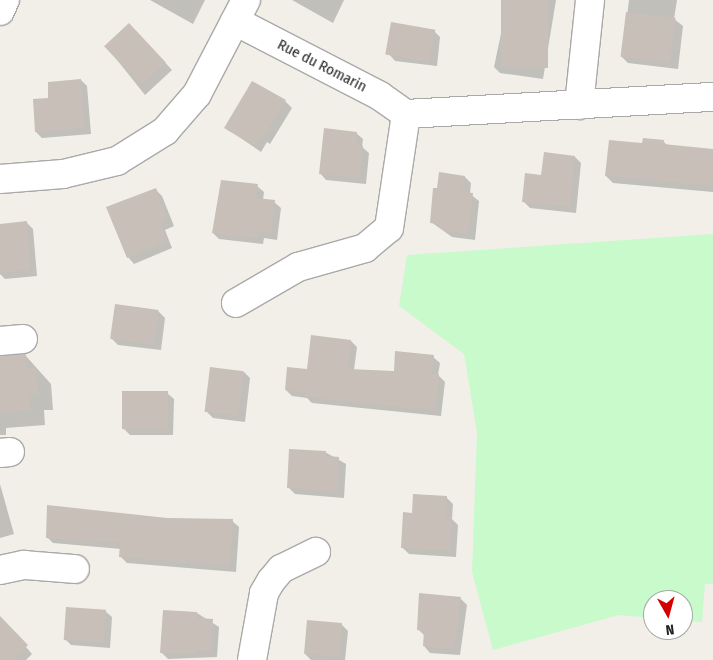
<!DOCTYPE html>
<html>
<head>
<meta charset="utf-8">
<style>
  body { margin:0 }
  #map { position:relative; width:713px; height:660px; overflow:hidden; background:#f2efe9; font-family:"Fira Sans Condensed",sans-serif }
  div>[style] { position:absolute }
  .park>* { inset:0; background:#c8facc }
  .shadow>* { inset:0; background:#0003 }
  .building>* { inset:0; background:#c7bfb8; transform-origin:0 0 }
  .roads { filter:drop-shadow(1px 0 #a9a9a9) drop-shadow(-1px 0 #a9a9a9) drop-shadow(0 1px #a9a9a9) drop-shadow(0 -1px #a9a9a9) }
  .minor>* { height:28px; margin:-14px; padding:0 14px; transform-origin:14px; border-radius:14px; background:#fff }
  span { translate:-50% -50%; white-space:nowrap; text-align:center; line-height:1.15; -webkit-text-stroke:5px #fff; paint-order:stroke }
  .street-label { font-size:15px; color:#222 }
  .north { position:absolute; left:643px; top:590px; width:50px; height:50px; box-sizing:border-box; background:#fff; border:1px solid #a7a7a7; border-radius:50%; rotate:173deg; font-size:14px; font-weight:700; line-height:20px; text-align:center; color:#222 }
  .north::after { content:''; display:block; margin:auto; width:18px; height:22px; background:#d40000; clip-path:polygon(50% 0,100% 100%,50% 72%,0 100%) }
</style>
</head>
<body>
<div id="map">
  <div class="park">
    <i style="clip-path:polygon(713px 234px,713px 584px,705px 584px,702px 622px,683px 620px,683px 600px,653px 600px,653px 618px,619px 615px,493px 650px,472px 572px,477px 433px,464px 354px,399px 306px,407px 255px)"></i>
  </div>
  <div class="shadow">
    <i style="clip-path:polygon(150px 0,205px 0,193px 24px)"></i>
    <i style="clip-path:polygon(292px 0,344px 0,333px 23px)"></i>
    <i style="clip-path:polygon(508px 0,556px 0,543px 79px,500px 73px,494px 67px)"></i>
    <i style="clip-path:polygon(629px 0,677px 0,674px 19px,683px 26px,678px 69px,628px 63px,622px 57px)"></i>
    <i style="clip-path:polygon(136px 31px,172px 70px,145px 95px,106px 46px)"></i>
    <i style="clip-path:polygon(434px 31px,440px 37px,437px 66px,395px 61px,389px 54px)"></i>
    <i style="clip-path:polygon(81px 80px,87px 86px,91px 134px,42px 138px,36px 132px,34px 100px,50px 99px)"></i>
    <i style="clip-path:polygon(285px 101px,292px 108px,270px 144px,267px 142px,261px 152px,226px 128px)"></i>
    <i style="clip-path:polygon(356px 133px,363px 139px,362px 147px,369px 153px,366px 184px,326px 180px,320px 173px)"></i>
    <i style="clip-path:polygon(663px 141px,668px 146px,713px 150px,713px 192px,613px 183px,606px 176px,643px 145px)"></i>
    <i style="clip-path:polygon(575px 157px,581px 163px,576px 213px,530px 208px,523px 201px,542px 176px)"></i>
    <i style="clip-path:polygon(465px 177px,471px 183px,470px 194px,479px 201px,475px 240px,452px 237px,431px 222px,438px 189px)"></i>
    <i style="clip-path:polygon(257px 186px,264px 192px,263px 200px,274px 202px,281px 208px,277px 240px,264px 238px,263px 244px,219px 239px,213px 233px)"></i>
    <i style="clip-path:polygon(155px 189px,162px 196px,174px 226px,165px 230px,172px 248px,134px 264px,128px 257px)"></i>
    <i style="clip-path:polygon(27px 223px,33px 229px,37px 276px,5px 279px,0 274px,0 225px)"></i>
    <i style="clip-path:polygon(158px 311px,165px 318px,161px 350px,118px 345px,112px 339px)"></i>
    <i style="clip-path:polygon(351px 341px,357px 347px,354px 370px,395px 372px,433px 357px,440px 363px,438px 375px,445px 382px,441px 416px,312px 403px,307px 398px,292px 396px,286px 390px)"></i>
    <i style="clip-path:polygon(25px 355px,51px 384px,53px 410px,44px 410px,45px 425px,6px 428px,6px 435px,0 435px,0 357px)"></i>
    <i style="clip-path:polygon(244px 372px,250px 378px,245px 422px,213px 418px,206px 411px)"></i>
    <i style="clip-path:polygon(167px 393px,174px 399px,173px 435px,130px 435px,123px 428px)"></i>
    <i style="clip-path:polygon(325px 452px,346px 464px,344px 498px,295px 494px,288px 487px)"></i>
    <i style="clip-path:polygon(0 484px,14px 534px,0 538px)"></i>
    <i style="clip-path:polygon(446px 497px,453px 504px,452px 519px,458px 525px,456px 557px,409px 554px,402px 547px,413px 514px)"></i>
    <i style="clip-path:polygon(167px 520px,232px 521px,239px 527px,236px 572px,127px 563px,121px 557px,121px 549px,53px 543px,47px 537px)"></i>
    <i style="clip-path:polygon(460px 598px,467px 605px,460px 655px,430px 653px,424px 646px,425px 636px,418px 629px)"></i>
    <i style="clip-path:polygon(105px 611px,112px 617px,110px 648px,71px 645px,65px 639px)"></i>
    <i style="clip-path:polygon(197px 613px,219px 627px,217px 657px,168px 659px,161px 652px)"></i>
    <i style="clip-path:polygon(341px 624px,348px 631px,345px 660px,311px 660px,305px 654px)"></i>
    <i style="clip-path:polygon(0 633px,26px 647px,32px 654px,26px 660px,5px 660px,0 655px)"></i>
  </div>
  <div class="building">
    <i style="left:501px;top:0;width:47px;height:68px"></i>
    <i style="left:626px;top:12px;width:50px;height:45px;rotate:7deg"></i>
    <i style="left:391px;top:22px;width:45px;height:33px;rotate:10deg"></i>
    <i style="left:129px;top:23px;width:54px;height:34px;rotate:47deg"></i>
    <i style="clip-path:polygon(81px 79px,85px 128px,35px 132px,33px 99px,48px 98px,48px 82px)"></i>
    <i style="clip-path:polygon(252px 81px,286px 100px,263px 138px,260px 136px,254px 146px,224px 128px)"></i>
    <i style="clip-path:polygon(324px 128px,357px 132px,356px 145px,363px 146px,360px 178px,319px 174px)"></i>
    <i style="clip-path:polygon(643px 138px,664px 140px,663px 144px,713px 149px,713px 186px,605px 176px,609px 140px,642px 143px)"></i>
    <i style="clip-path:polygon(544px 152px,575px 156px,570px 207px,522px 202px,525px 173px,541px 175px)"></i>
    <i style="clip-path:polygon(439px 172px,465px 176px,463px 192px,473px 193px,468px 234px,444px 231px,438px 224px,430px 223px,433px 188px,437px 188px)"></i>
    <i style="clip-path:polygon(221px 180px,258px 184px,256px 198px,275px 200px,271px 234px,257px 232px,257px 239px,212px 233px)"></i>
    <i style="clip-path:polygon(156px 188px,168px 219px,159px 223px,167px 241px,127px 258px,106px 207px)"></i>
    <i style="clip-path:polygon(27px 221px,31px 270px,0 272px,0 224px)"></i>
    <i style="left:115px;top:304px;width:44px;height:35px;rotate:8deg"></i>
    <i style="clip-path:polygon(311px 335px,351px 340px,348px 369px,394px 371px,395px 351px,434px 355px,432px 374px,439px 374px,435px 411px,304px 397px,305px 393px,285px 390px,287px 367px,307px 369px)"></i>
    <i style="clip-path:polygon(26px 354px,27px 368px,36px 367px,38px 394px,29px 395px,30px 410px,0 412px,0 356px)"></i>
    <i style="left:210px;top:367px;width:34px;height:45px;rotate:7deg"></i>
    <i style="left:122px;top:391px;width:46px;height:38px"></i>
    <i style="clip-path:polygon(289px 449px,326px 451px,326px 456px,339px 457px,338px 492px,287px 488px)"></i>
    <i style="clip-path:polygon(413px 494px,447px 496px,446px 517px,452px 517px,450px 551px,401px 548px,403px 512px,412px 513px)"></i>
    <i style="clip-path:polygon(47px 505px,167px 518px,233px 519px,230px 566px,119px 557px,120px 543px,46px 538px)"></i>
    <i style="clip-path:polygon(419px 593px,461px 597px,454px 649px,423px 646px,424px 631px,417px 630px)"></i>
    <i style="left:66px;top:607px;width:40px;height:33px;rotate:4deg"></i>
    <i style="clip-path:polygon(163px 610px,197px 612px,197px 618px,213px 619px,211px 651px,195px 650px,195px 655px,160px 653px)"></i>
    <i style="clip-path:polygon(0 616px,28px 645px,13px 660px,0 660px)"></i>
    <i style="left:307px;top:620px;width:35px;height:34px;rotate:5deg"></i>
  </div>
  <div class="roads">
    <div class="minor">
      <i style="left:0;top:11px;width:12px;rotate:-66deg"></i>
      <i style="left:235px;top:21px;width:163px;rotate:27.3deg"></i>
      <i style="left:380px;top:96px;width:32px;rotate:35deg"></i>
      <i style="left:406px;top:114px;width:307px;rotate:-3.2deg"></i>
      <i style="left:579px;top:105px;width:106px;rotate:-84deg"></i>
      <i style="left:0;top:179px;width:63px;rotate:-4.5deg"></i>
      <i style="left:63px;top:174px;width:56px;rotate:-13.5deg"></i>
      <i style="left:117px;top:161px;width:57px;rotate:-32deg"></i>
      <i style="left:165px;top:131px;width:49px;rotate:-49.1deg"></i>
      <i style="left:197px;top:94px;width:106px;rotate:-62.5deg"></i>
      <i style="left:236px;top:303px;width:72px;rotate:-30.1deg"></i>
      <i style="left:298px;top:267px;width:70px;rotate:-15.8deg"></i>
      <i style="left:365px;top:248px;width:31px;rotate:-40deg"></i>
      <i style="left:389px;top:228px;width:115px;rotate:-81.5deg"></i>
      <i style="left:0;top:341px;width:23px;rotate:-5deg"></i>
      <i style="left:0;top:453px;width:10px;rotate:-6deg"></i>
      <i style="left:0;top:570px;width:25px;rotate:-12deg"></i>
      <i style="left:24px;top:565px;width:51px;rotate:4.5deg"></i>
      <i style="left:252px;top:660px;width:68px;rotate:-79.8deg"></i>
      <i style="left:264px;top:593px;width:14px;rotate:-60deg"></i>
      <i style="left:271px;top:581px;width:16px;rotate:-50deg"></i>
      <i style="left:281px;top:569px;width:39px;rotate:-26deg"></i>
    </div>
  </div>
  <div class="street-label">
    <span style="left:322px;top:66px;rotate:27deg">Rue du Romarin</span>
  </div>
  <div class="north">N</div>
</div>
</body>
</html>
